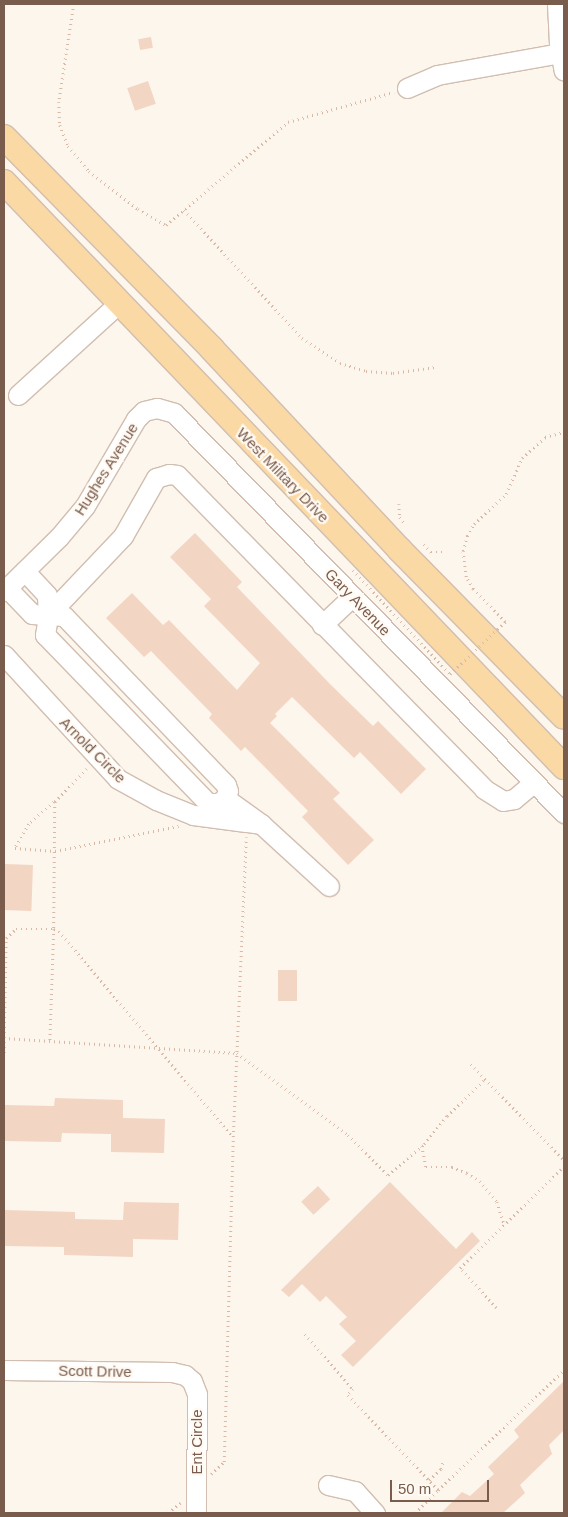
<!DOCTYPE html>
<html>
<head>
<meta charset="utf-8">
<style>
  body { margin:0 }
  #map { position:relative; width:568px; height:1517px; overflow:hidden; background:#fdf6ec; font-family:Helvetica,sans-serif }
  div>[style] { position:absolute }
  .building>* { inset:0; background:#f3d5c3; transform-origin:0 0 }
  .path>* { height:2.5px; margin-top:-1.25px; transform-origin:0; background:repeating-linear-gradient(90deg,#d9b8a5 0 1px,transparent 0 5px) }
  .roads { filter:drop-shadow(1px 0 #d1beb0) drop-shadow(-1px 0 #d1beb0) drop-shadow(0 1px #d1beb0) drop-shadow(0 -1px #d1beb0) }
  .minor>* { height:19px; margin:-9.5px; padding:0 9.5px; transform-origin:9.5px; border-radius:9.5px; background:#fff }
  .major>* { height:24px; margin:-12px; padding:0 12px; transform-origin:12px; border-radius:12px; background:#fbd9a5 }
  .path-bridge>* { height:2.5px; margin-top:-1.25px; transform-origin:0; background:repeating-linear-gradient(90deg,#d9b8a5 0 1px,transparent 0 5px) }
  span { translate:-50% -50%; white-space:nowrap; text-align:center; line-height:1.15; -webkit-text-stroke:4.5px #fffaf3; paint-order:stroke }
  .street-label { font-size:15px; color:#7a5c4d }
  .frame { position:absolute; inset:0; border:5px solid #7a5c4d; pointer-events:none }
  .scale { position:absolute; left:390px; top:1480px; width:99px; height:22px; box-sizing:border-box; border:2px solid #7a5c4d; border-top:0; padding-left:6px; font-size:15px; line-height:18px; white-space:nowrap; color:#7a5c4d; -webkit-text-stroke:4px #fffaf3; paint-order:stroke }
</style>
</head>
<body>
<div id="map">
  <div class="building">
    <i style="left:151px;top:37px;width:11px;height:13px;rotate:80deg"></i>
    <i style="left:148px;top:81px;width:24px;height:22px;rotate:71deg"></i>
    <i style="clip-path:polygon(195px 533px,242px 582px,237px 587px,330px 684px,373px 726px,378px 721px,426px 769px,401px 794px,360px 752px,354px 758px,292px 697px,275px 714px,277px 716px,270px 723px,340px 793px,333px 799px,374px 840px,348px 865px,302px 817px,308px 811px,245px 747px,241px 751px,209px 718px,212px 714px,151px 651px,144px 657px,106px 618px,132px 593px,163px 625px,169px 620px,237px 690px,260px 663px,204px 606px,211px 599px,170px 557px)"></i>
    <i style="left:4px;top:864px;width:29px;height:46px;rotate:2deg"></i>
    <i style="left:278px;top:970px;width:19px;height:31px"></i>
    <i style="clip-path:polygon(55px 1098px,123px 1100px,123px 1118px,165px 1119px,164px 1153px,111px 1152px,111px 1134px,62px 1133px,61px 1142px,4px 1141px,4px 1105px,54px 1106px)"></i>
    <i style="clip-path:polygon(390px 1182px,456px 1249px,472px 1232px,480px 1241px,353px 1367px,341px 1355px,356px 1341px,339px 1324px,347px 1317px,326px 1296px,320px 1302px,302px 1284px,289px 1297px,281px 1290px)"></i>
    <i style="left:318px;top:1186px;width:18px;height:23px;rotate:47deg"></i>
    <i style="clip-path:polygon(124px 1202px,179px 1203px,178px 1240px,133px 1239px,133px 1257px,64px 1255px,64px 1247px,4px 1246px,4px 1210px,75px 1212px,75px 1219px,123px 1220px)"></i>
    <i style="clip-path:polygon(564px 1381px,564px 1430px,549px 1445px,552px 1454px,520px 1485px,525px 1493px,503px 1513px,441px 1513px,462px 1492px,470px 1496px,494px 1474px,488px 1467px,519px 1437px,514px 1430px)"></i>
  </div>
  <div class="path">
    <i style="left:74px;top:4px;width:99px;rotate:98.7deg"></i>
    <i style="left:59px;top:102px;width:23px;rotate:88deg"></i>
    <i style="left:60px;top:125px;width:22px;rotate:69deg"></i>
    <i style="left:68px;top:146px;width:33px;rotate:50deg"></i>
    <i style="left:89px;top:171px;width:62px;rotate:37.8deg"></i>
    <i style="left:138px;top:209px;width:32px;rotate:30deg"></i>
    <i style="left:166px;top:225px;width:160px;rotate:-40.2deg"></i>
    <i style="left:288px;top:122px;width:110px;rotate:-15.8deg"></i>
    <i style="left:4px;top:47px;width:5px;rotate:11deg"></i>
    <i style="left:184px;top:210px;width:174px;rotate:47.3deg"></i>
    <i style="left:302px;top:338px;width:45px;rotate:33.3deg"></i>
    <i style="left:340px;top:363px;width:27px;rotate:17deg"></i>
    <i style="left:366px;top:371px;width:27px;rotate:4deg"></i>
    <i style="left:393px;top:373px;width:43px;rotate:-7.9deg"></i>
    <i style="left:506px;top:494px;width:39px;rotate:-66deg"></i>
    <i style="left:522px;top:458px;width:31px;rotate:-42deg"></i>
    <i style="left:545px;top:437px;width:20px;rotate:-15deg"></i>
    <i style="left:399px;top:504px;width:13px;rotate:86deg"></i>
    <i style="left:400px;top:517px;width:10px;rotate:53deg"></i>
    <i style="left:424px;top:544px;width:11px;rotate:49deg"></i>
    <i style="left:431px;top:552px;width:11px"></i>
    <i style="left:87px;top:769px;width:46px;rotate:134.1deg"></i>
    <i style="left:55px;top:802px;width:127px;rotate:90.5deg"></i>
    <i style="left:54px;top:929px;width:5px;rotate:22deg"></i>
    <i style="left:59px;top:931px;width:268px;rotate:49.8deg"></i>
    <i style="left:54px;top:802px;width:33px;rotate:139deg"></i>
    <i style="left:29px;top:824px;width:28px;rotate:120deg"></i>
    <i style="left:15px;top:848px;width:40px;rotate:4.3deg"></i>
    <i style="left:55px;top:851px;width:126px;rotate:-11.4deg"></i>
    <i style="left:4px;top:1038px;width:100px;rotate:-88.9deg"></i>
    <i style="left:6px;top:938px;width:13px;rotate:-42deg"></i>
    <i style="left:16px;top:929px;width:38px"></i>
    <i style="left:54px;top:929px;width:112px;rotate:92deg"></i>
    <i style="left:4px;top:1053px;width:15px;rotate:-90deg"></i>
    <i style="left:4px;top:1038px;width:233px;rotate:3.7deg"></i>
    <i style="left:237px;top:1053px;width:138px;rotate:36.5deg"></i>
    <i style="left:348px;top:1135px;width:57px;rotate:45deg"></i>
    <i style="left:388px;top:1175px;width:48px;rotate:-40.7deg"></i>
    <i style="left:424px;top:1144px;width:36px;rotate:-51deg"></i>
    <i style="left:447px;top:1116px;width:53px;rotate:-44.2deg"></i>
    <i style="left:485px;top:1079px;width:113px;rotate:45.7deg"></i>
    <i style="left:471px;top:1064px;width:21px;rotate:47deg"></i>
    <i style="left:422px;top:1146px;width:21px;rotate:79deg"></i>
    <i style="left:426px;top:1167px;width:26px"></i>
    <i style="left:452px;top:1167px;width:16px;rotate:22deg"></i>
    <i style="left:467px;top:1173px;width:15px;rotate:32deg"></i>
    <i style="left:480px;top:1181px;width:27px;rotate:51deg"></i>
    <i style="left:497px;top:1202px;width:23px;rotate:72deg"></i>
    <i style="left:496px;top:1308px;width:54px;rotate:-132deg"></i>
    <i style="left:460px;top:1268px;width:146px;rotate:-44.4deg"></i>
    <i style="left:305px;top:1334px;width:73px;rotate:48.9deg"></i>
    <i style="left:353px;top:1389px;width:8px;rotate:130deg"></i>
    <i style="left:348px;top:1395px;width:117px;rotate:46.4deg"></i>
    <i style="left:429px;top:1480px;width:16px;rotate:-43deg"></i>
    <i style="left:441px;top:1469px;width:8px;rotate:-76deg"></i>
    <i style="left:211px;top:1474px;width:18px;rotate:-43deg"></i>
    <i style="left:224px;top:1462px;width:325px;rotate:-88.4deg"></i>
    <i style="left:233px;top:1137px;width:300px;rotate:-87.5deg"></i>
    <i style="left:438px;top:1490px;width:174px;rotate:-43.6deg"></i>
    <i style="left:168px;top:1513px;width:16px;rotate:-40deg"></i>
    <i style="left:415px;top:1513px;width:33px;rotate:-45deg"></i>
    <i style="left:438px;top:1490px;width:13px;rotate:-135deg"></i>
  </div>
  <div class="roads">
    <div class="minor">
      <i style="left:557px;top:4px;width:40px;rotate:87.1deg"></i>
      <i style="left:559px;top:44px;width:27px;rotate:80deg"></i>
      <i style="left:407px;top:88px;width:33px;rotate:-23deg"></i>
      <i style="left:437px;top:75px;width:126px;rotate:-10.1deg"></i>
      <i style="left:18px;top:395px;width:137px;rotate:-42.3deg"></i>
      <i style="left:7px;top:588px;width:36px;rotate:46deg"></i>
      <i style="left:32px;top:614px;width:16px;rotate:4deg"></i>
      <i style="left:48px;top:615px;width:20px;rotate:-93deg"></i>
      <i style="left:47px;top:595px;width:33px;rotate:-133deg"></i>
      <i style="left:4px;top:591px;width:77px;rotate:-44.5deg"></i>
      <i style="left:59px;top:537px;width:40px;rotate:-50deg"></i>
      <i style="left:85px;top:506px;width:101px;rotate:-59.6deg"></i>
      <i style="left:136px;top:419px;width:11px;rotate:-45deg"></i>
      <i style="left:144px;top:411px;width:13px;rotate:-13deg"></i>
      <i style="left:157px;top:408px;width:18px;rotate:16deg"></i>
      <i style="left:174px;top:413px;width:559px;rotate:45.73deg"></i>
      <i style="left:48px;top:615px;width:16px;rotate:4deg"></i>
      <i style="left:64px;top:616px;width:234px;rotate:46.2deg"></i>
      <i style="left:226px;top:785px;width:6px;rotate:72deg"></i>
      <i style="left:228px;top:791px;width:8px;rotate:113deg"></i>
      <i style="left:225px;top:798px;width:8px;rotate:140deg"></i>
      <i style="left:219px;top:803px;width:11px;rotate:180deg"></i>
      <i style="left:208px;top:803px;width:234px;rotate:-134.1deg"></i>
      <i style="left:45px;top:635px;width:20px;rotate:-81deg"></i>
      <i style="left:48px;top:615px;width:109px;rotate:-46.5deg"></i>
      <i style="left:123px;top:536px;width:67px;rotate:-60.4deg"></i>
      <i style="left:156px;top:478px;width:14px;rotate:-17deg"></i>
      <i style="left:169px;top:474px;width:8px;rotate:7deg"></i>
      <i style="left:177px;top:475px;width:439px;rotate:45.6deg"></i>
      <i style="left:484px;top:789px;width:22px;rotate:32deg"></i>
      <i style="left:503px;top:801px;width:11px;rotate:-10deg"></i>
      <i style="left:514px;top:799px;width:26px;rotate:-40deg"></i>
      <i style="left:322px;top:625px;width:42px;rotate:-43.1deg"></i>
      <i style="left:4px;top:655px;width:168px;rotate:47.4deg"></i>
      <i style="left:118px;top:779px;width:43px;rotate:28.9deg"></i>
      <i style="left:156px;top:800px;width:40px;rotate:22deg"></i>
      <i style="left:193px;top:815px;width:69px;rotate:7.5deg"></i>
      <i style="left:225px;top:798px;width:44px;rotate:35.8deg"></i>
      <i style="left:261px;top:824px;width:92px;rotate:42.4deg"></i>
      <i style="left:4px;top:1370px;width:168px;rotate:0.7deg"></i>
      <i style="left:172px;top:1372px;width:13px;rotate:13deg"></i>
      <i style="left:185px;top:1375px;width:9px;rotate:41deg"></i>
      <i style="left:192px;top:1381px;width:14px;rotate:69deg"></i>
      <i style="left:197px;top:1394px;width:119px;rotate:90.5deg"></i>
      <i style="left:328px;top:1485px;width:28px;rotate:13deg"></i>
      <i style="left:355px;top:1491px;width:30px;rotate:48deg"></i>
    </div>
    <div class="major">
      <i style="left:4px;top:137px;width:297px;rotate:45.5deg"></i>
      <i style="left:212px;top:349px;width:274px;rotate:46.9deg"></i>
      <i style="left:399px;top:549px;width:235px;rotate:45.5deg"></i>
      <i style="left:4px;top:182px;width:810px;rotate:46.25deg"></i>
    </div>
  </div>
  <div class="path-bridge">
    <i style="left:353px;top:570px;width:142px;rotate:47deg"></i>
    <i style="left:450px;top:674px;width:76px;rotate:-43.4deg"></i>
    <i style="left:505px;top:622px;width:46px;rotate:-134.1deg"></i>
    <i style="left:473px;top:589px;width:14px;rotate:-120deg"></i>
    <i style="left:466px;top:577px;width:26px;rotate:-97deg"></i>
    <i style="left:463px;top:551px;width:16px;rotate:-75deg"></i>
    <i style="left:467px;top:536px;width:14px;rotate:-60deg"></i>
    <i style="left:474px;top:524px;width:44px;rotate:-43.2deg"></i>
  </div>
  <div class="street-label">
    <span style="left:106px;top:469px;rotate:-58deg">Hughes Avenue</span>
    <span style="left:283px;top:475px;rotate:46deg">West Military Drive</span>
    <span style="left:358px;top:602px;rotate:46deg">Gary Avenue</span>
    <span style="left:93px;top:750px;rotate:45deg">Arnold Circle</span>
    <span style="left:95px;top:1371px;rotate:1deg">Scott Drive</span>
    <span style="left:197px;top:1442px;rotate:-90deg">Ent Circle</span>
  </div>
  <div class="frame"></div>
  <div class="scale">50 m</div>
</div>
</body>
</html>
